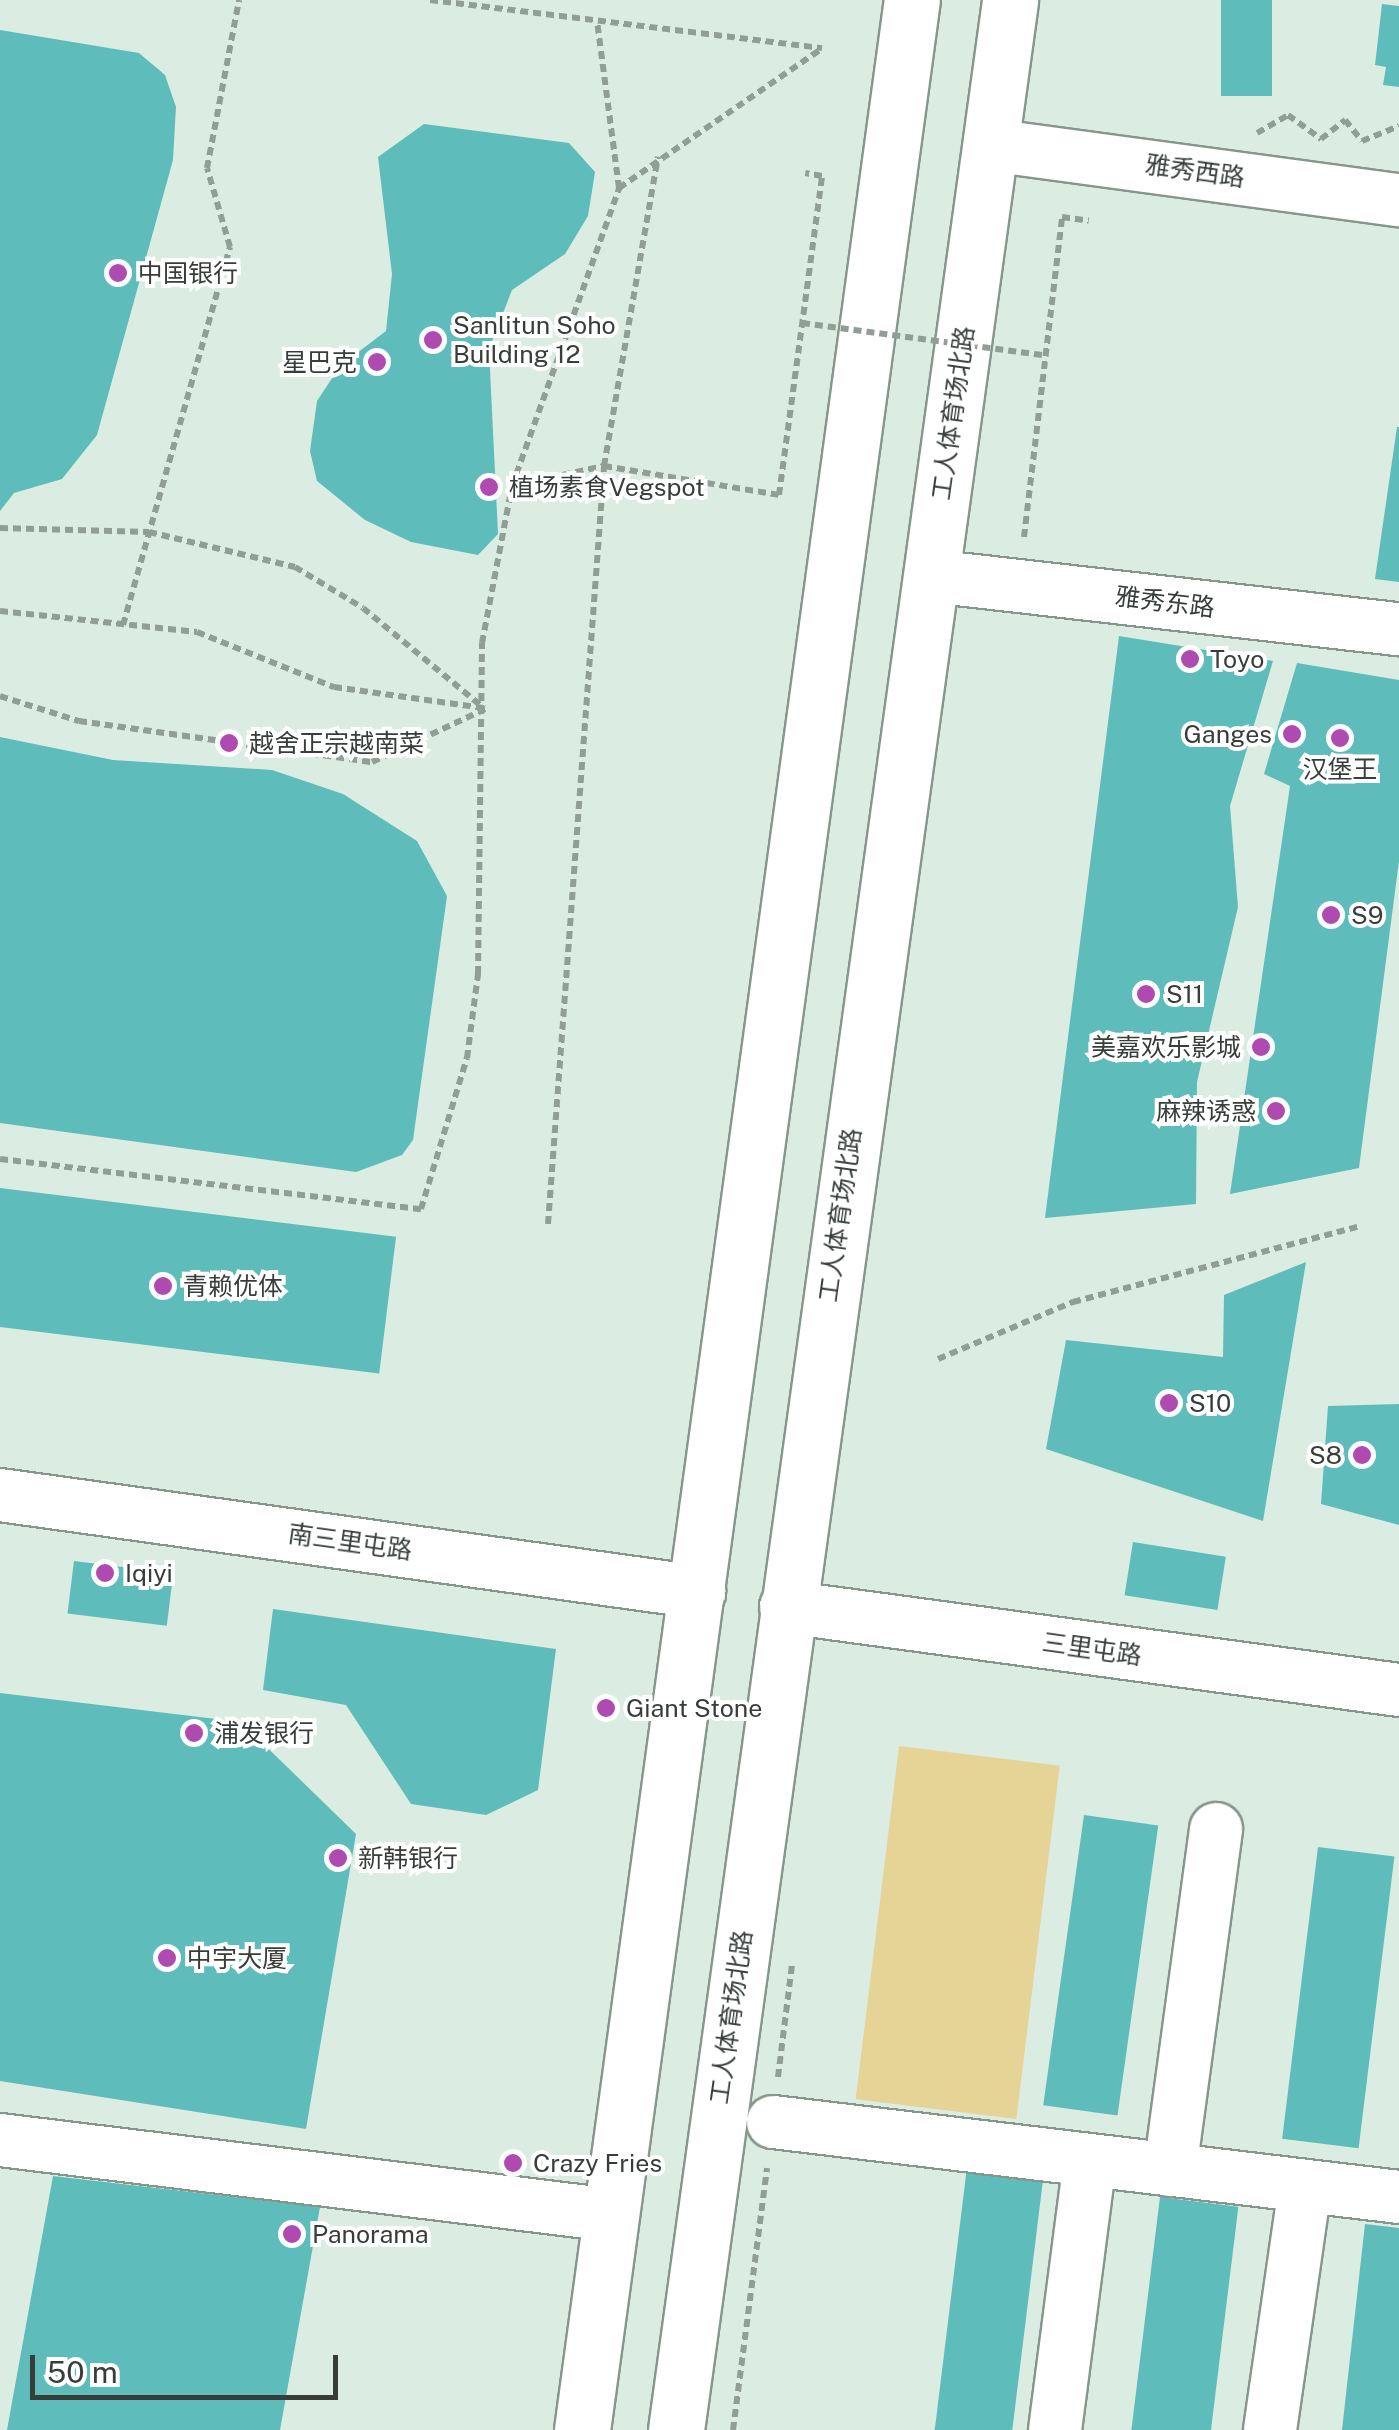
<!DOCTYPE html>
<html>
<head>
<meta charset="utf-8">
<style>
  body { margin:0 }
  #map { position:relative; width:1399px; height:2430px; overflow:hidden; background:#dbede2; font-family:"Public Sans","Noto Sans SC",sans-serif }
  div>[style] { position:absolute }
  .green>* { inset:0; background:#e6d497; transform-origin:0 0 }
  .building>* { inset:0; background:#5ebcba; transform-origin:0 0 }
  .path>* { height:6px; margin-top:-3px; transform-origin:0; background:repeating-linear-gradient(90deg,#919e96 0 8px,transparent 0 13px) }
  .roads { filter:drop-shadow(2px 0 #85968c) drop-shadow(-2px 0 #85968c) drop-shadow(0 2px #85968c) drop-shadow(0 -2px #85968c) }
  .minor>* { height:52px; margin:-26px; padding:0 26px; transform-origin:26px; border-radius:26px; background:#fff }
  .major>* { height:55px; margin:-27.5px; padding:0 27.5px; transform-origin:27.5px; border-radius:27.5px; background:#fff }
  .path-bridge>* { height:6px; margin-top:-3px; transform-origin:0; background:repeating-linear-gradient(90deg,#919e96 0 8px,transparent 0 13px) }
  .dots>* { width:28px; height:28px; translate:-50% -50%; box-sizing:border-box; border:5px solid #fff; border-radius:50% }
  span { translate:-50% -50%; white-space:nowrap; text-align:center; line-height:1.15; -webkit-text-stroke:8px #fff; paint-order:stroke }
  .street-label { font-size:25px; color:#373e3a }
  .poi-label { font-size:25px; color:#373e3a }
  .left { translate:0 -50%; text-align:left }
  .right { translate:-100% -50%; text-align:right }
  .scale { position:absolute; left:30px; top:2355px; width:308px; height:45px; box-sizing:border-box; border:5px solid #373e3a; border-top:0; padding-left:12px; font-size:30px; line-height:35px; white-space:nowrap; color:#373e3a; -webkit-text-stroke:8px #fff; paint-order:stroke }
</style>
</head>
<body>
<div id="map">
  <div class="green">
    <i style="left:899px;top:1746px;width:162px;height:356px;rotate:7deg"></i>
  </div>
  <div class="building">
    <i style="left:1221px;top:0;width:51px;height:96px"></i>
    <i style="clip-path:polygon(1382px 4px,1399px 6px,1399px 87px,1383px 85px,1386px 67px,1375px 65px)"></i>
    <i style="clip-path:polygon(0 30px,139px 53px,165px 75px,176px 107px,173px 160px,97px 435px,62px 479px,14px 493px,0 511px)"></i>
    <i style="clip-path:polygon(424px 124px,569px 143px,595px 172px,588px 216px,565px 254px,512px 290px,489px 349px,498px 534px,478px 555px,411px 542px,365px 520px,317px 481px,310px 451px,317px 401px,340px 366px,386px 331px,392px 274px,378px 157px)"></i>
    <i style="clip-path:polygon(1397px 427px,1399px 427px,1399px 582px,1375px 579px)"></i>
    <i style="clip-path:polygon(1119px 636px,1273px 661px,1230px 806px,1238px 907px,1197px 1082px,1196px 1204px,1045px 1218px)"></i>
    <i style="clip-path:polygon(1297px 663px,1399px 680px,1399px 861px,1359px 1168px,1230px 1194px,1290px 786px,1264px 774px)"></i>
    <i style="clip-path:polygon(0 737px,113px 760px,272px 770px,343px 794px,417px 841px,447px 896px,413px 1140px,402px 1155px,356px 1172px,0 1123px)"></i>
    <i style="left:0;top:1188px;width:399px;height:138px;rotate:7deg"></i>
    <i style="clip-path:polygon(1306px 1262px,1263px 1521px,1046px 1449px,1066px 1340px,1223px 1357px,1224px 1295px)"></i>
    <i style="clip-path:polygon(1399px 1404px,1399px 1525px,1321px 1504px,1328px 1406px)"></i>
    <i style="left:1133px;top:1542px;width:94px;height:54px;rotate:9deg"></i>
    <i style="left:74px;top:1561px;width:100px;height:53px;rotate:7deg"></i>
    <i style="clip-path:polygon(273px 1609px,556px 1649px,538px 1790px,486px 1815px,411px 1804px,346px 1705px,263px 1690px)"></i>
    <i style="clip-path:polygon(0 1693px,241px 1722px,356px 1834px,306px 2129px,0 2081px)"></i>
    <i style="left:1084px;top:1815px;width:75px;height:293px;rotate:8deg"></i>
    <i style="left:1318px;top:1847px;width:77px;height:294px;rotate:7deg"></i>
    <i style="left:967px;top:2167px;width:77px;height:265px;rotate:7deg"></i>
    <i style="clip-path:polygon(53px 2176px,320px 2207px,280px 2430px,7px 2430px)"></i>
    <i style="left:1160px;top:2197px;width:79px;height:235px;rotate:7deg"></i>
    <i style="clip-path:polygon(1365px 2224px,1399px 2228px,1399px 2430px,1342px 2430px)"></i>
  </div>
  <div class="path">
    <i style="left:430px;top:0;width:395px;rotate:7deg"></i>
    <i style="left:1257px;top:133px;width:36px;rotate:-30deg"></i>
    <i style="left:1288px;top:115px;width:41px;rotate:36deg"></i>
    <i style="left:1321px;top:139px;width:31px;rotate:-38deg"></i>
    <i style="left:1345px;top:120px;width:27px;rotate:51deg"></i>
    <i style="left:1362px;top:141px;width:40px;rotate:-22deg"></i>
    <i style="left:619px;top:188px;width:245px;rotate:-34.5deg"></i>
    <i style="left:512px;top:486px;width:94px;rotate:-12.3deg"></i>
    <i style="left:604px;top:466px;width:177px;rotate:9.4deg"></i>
    <i style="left:779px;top:495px;width:322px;rotate:-82.3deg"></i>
    <i style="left:822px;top:176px;width:17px;rotate:-170deg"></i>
    <i style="left:0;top:528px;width:149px;rotate:1.5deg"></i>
    <i style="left:149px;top:532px;width:150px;rotate:13.5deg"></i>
    <i style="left:295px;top:567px;width:79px;rotate:31.1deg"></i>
    <i style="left:363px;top:608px;width:157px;rotate:39.6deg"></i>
    <i style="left:1024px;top:537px;width:322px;rotate:-83.2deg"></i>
    <i style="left:1062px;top:217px;width:27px;rotate:8deg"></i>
    <i style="left:0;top:611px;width:198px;rotate:6.1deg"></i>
    <i style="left:197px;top:632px;width:148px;rotate:21.9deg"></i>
    <i style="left:334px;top:687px;width:151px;rotate:8deg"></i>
    <i style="left:123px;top:625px;width:393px;rotate:-74.2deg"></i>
    <i style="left:230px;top:247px;width:82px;rotate:-106.2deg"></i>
    <i style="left:207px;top:168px;width:171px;rotate:-79.2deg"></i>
    <i style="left:0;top:696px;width:83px;rotate:17.6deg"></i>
    <i style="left:79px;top:721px;width:296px;rotate:8deg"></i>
    <i style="left:372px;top:762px;width:125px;rotate:-25.1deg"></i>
    <i style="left:0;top:1159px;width:424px;rotate:6.8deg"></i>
    <i style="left:421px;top:1209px;width:158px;rotate:-73.1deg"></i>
    <i style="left:467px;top:1058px;width:85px;rotate:-82.5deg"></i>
    <i style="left:478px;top:974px;width:331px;rotate:-89.3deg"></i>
    <i style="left:482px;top:643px;width:160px;rotate:-79.2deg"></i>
    <i style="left:512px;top:486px;width:317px;rotate:-70.2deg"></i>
    <i style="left:619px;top:188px;width:168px;rotate:-97.5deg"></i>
    <i style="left:548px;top:1224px;width:760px;rotate:-85.77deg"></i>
    <i style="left:604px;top:466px;width:314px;rotate:-80.1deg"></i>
    <i style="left:938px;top:1359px;width:147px;rotate:-22.9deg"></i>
    <i style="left:1073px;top:1302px;width:294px;rotate:-14.8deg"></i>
    <i style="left:778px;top:2077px;width:113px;rotate:-82.9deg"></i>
    <i style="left:733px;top:2430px;width:264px;rotate:-82.6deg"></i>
  </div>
  <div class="roads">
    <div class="minor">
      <i style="left:990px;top:145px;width:413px;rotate:7.7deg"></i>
      <i style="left:931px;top:576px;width:471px;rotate:6.5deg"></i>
      <i style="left:0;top:1495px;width:706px;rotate:7.9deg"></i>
      <i style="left:786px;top:1607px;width:619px;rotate:7.71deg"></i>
      <i style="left:773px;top:2122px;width:630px;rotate:6.83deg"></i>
      <i style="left:0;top:2140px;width:617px;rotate:6.99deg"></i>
      <i style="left:1170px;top:2170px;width:344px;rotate:-82.3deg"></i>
      <i style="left:1055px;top:2430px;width:271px;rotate:-82.6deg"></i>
      <i style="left:1270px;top:2430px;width:246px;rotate:-81.8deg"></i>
    </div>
    <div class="major">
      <i style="left:582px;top:2430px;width:2452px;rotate:-82.27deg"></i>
      <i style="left:676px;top:2430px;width:2453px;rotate:-82.17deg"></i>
    </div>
  </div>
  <div class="path-bridge">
    <i style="left:802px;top:323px;width:242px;rotate:7.6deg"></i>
  </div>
  <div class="dots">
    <i style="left:118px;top:273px;background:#ae4ab0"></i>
    <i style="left:433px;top:340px;background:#ae4ab0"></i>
    <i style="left:377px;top:362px;background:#ae4ab0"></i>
    <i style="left:489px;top:487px;background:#ae4ab0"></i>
    <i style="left:1190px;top:659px;background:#ae4ab0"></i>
    <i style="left:1292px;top:734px;background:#ae4ab0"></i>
    <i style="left:1340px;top:738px;background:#ae4ab0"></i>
    <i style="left:229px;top:743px;background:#ae4ab0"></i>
    <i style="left:1331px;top:915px;background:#ae4ab0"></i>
    <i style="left:1146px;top:994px;background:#ae4ab0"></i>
    <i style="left:1261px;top:1047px;background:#ae4ab0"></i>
    <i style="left:1276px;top:1111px;background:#ae4ab0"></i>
    <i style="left:163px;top:1286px;background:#ae4ab0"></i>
    <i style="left:1169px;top:1403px;background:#ae4ab0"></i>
    <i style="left:1362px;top:1455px;background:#ae4ab0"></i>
    <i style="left:105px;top:1573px;background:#ae4ab0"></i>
    <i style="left:606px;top:1708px;background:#ae4ab0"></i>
    <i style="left:194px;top:1733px;background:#ae4ab0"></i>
    <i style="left:338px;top:1858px;background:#ae4ab0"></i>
    <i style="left:167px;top:1958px;background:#ae4ab0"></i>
    <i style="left:513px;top:2163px;background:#ae4ab0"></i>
    <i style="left:292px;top:2234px;background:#ae4ab0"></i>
  </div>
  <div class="street-label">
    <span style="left:1195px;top:171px;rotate:8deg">雅秀西路</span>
    <span style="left:953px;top:413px;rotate:-82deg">工人体育场北路</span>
    <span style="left:1165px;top:602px;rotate:7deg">雅秀东路</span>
    <span style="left:840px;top:1215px;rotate:-82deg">工人体育场北路</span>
    <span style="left:350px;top:1542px;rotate:8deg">南三里屯路</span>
    <span style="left:1092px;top:1649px;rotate:8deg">三里屯路</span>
    <span style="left:731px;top:2017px;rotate:-82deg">工人体育场北路</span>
  </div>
  <div class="poi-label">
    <span class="left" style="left:138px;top:273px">中国银行</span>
    <span class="left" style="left:453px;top:340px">Sanlitun Soho<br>Building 12</span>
    <span class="right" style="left:357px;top:362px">星巴克</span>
    <span class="left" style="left:509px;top:487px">植场素食Vegspot</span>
    <span class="left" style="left:1210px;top:659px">Toyo</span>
    <span class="right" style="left:1272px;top:734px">Ganges</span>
    <span class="left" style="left:249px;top:743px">越舍正宗越南菜</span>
    <span style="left:1340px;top:769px">汉堡王</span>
    <span class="left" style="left:1351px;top:915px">S9</span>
    <span class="left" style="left:1166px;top:994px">S11</span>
    <span class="right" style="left:1241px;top:1047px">美嘉欢乐影城</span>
    <span class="right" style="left:1256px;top:1111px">麻辣诱惑</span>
    <span class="left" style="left:183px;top:1286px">青赖优体</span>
    <span class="left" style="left:1189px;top:1403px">S10</span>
    <span class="right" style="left:1342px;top:1455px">S8</span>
    <span class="left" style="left:125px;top:1573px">Iqiyi</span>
    <span class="left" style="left:626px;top:1708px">Giant Stone</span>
    <span class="left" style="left:214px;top:1733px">浦发银行</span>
    <span class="left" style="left:358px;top:1858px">新韩银行</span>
    <span class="left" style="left:187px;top:1958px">中宇大厦</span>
    <span class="left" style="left:533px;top:2163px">Crazy Fries</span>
    <span class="left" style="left:312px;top:2234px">Panorama</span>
  </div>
  <div class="scale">50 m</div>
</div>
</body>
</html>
